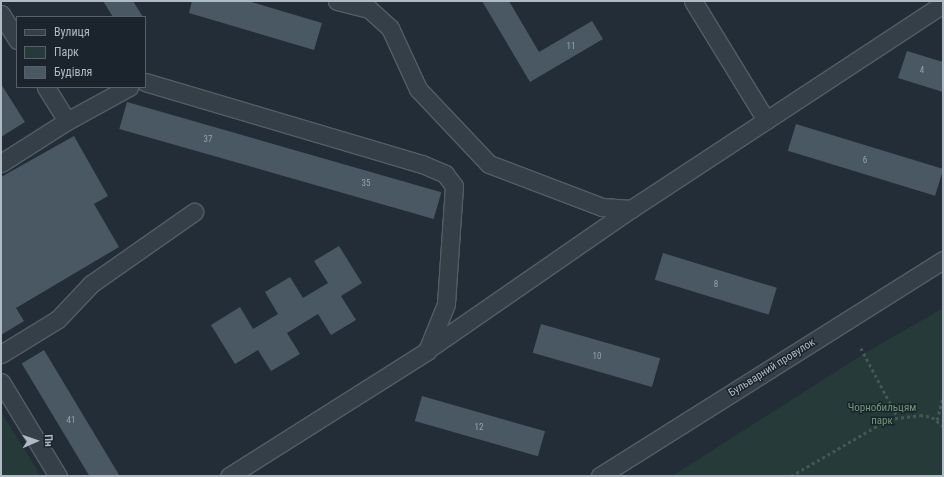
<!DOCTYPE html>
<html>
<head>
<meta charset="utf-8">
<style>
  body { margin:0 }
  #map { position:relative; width:944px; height:477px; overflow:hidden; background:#222d37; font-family:"Roboto Condensed",sans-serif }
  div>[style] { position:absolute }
  .green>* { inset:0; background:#253a39 }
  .building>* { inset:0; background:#4a5863; transform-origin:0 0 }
  .path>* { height:2.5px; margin-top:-1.25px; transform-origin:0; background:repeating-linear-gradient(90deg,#435757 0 3px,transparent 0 6px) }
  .roads { filter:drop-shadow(1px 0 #535d65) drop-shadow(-1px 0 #535d65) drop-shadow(0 1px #535d65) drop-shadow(0 -1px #535d65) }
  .minor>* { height:17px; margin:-8.5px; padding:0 8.5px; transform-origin:8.5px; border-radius:8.5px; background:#353f48 }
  span { translate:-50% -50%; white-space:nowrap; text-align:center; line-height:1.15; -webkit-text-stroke:3px #1b242c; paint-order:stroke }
  .number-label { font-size:9px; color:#96a2ac }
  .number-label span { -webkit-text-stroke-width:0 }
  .street-label { font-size:11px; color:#b0bac4 }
  .park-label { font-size:11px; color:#709875 }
  .frame { position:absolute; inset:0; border:2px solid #b0bac4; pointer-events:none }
  .legend { position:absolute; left:16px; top:16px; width:130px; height:72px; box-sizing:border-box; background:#1b242c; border:1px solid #576069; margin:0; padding:5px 7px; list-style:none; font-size:12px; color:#b0bac4 }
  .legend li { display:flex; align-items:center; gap:8px; height:20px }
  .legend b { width:20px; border:1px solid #576069 }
  .north { position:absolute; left:16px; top:421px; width:40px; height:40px; -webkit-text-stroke:3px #1b242c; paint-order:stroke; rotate:88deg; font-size:11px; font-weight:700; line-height:16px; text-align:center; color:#b0bac4 }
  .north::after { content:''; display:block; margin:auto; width:14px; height:18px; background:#b0bac4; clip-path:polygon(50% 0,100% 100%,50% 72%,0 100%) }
</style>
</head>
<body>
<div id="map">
  <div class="green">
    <i style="clip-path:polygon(943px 308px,943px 476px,672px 476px,865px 353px)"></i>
    <i style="clip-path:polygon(1px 412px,41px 476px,1px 476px)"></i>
  </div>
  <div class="building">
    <i style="clip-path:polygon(103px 1px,133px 1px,143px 17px,113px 17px)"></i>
    <i style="clip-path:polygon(192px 1px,248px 1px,322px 23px,314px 50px,189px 13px)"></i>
    <i style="clip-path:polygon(482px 1px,509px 1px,539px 52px,592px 21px,603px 39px,530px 82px)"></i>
    <i style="clip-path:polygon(907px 51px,943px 62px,943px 92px,898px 78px)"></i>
    <i style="clip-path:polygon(1px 84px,25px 122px,1px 137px)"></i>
    <i style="left:127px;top:102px;width:327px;height:28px;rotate:16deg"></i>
    <i style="left:796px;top:124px;width:154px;height:28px;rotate:17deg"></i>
    <i style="clip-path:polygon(74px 136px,108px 196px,94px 204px,119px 247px,16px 308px,24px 321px,1px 335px,1px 177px)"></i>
    <i style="clip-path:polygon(339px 246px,362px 283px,341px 296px,356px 320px,331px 335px,318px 314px,287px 333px,300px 354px,271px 371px,258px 350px,235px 364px,211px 325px,240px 307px,253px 329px,278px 314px,265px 292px,290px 277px,303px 298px,328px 283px,314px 261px)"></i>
    <i style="left:663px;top:253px;width:119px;height:28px;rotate:17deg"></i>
    <i style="left:541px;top:324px;width:124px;height:30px;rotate:16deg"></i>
    <i style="left:44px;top:350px;width:147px;height:26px;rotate:59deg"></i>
    <i style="left:422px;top:396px;width:128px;height:26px;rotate:16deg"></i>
  </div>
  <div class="path">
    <i style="left:861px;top:348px;width:77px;rotate:62.1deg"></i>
    <i style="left:937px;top:420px;width:25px;rotate:-76deg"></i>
    <i style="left:791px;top:476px;width:113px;rotate:-30.2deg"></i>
    <i style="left:889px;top:419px;width:31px;rotate:-7deg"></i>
    <i style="left:920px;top:415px;width:12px;rotate:9deg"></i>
    <i style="left:932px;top:417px;width:14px;rotate:39deg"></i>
  </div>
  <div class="roads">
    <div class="minor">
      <i style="left:337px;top:1px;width:33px;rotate:14deg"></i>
      <i style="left:369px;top:9px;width:28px;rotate:42deg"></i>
      <i style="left:390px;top:28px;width:67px;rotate:65.3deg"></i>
      <i style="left:418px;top:89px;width:103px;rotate:46.6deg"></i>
      <i style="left:489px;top:164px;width:121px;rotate:20.8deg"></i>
      <i style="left:602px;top:207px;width:29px;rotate:4deg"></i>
      <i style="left:631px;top:209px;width:373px;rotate:-33.3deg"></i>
      <i style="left:693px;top:1px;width:140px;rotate:58.5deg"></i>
      <i style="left:1px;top:14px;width:31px;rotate:58deg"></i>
      <i style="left:145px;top:82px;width:289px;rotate:16.5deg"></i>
      <i style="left:422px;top:164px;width:25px;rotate:23deg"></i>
      <i style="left:445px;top:174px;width:15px;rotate:53deg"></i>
      <i style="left:454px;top:186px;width:118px;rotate:93.9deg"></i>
      <i style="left:446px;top:304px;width:51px;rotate:112deg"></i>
      <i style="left:427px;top:351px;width:234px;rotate:147.7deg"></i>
      <i style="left:67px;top:121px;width:71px;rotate:-28.7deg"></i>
      <i style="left:1px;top:163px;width:78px;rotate:-32.5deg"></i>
      <i style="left:67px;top:121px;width:40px;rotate:-122deg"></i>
      <i style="left:427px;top:350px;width:248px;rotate:-34.7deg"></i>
      <i style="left:1px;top:354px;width:67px;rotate:-31.6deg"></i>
      <i style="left:58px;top:319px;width:48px;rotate:-46.7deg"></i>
      <i style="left:91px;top:284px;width:126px;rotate:-35deg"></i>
      <i style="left:1px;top:382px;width:110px;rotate:58.8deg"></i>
      <i style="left:600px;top:476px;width:405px;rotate:-32.2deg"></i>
    </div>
  </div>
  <div class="number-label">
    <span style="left:571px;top:46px">11</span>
    <span style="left:922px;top:70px">4</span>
    <span style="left:208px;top:139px">37</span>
    <span style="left:865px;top:160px">6</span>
    <span style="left:366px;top:183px">35</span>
    <span style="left:716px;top:284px">8</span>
    <span style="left:597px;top:356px">10</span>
    <span style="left:71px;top:420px">41</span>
    <span style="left:479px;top:427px">12</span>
  </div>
  <div class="street-label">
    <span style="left:772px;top:368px;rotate:-32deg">Бульварний провулок</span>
  </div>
  <div class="park-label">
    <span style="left:882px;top:415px">Чорнобильцям<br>парк</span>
  </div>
  <div class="frame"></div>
  <ul class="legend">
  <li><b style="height:5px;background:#353f48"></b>Вулиця</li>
  <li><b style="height:11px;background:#253a39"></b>Парк</li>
  <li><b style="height:11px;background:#4a5863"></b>Будівля</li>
  </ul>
  <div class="north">Пн</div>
</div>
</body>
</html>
